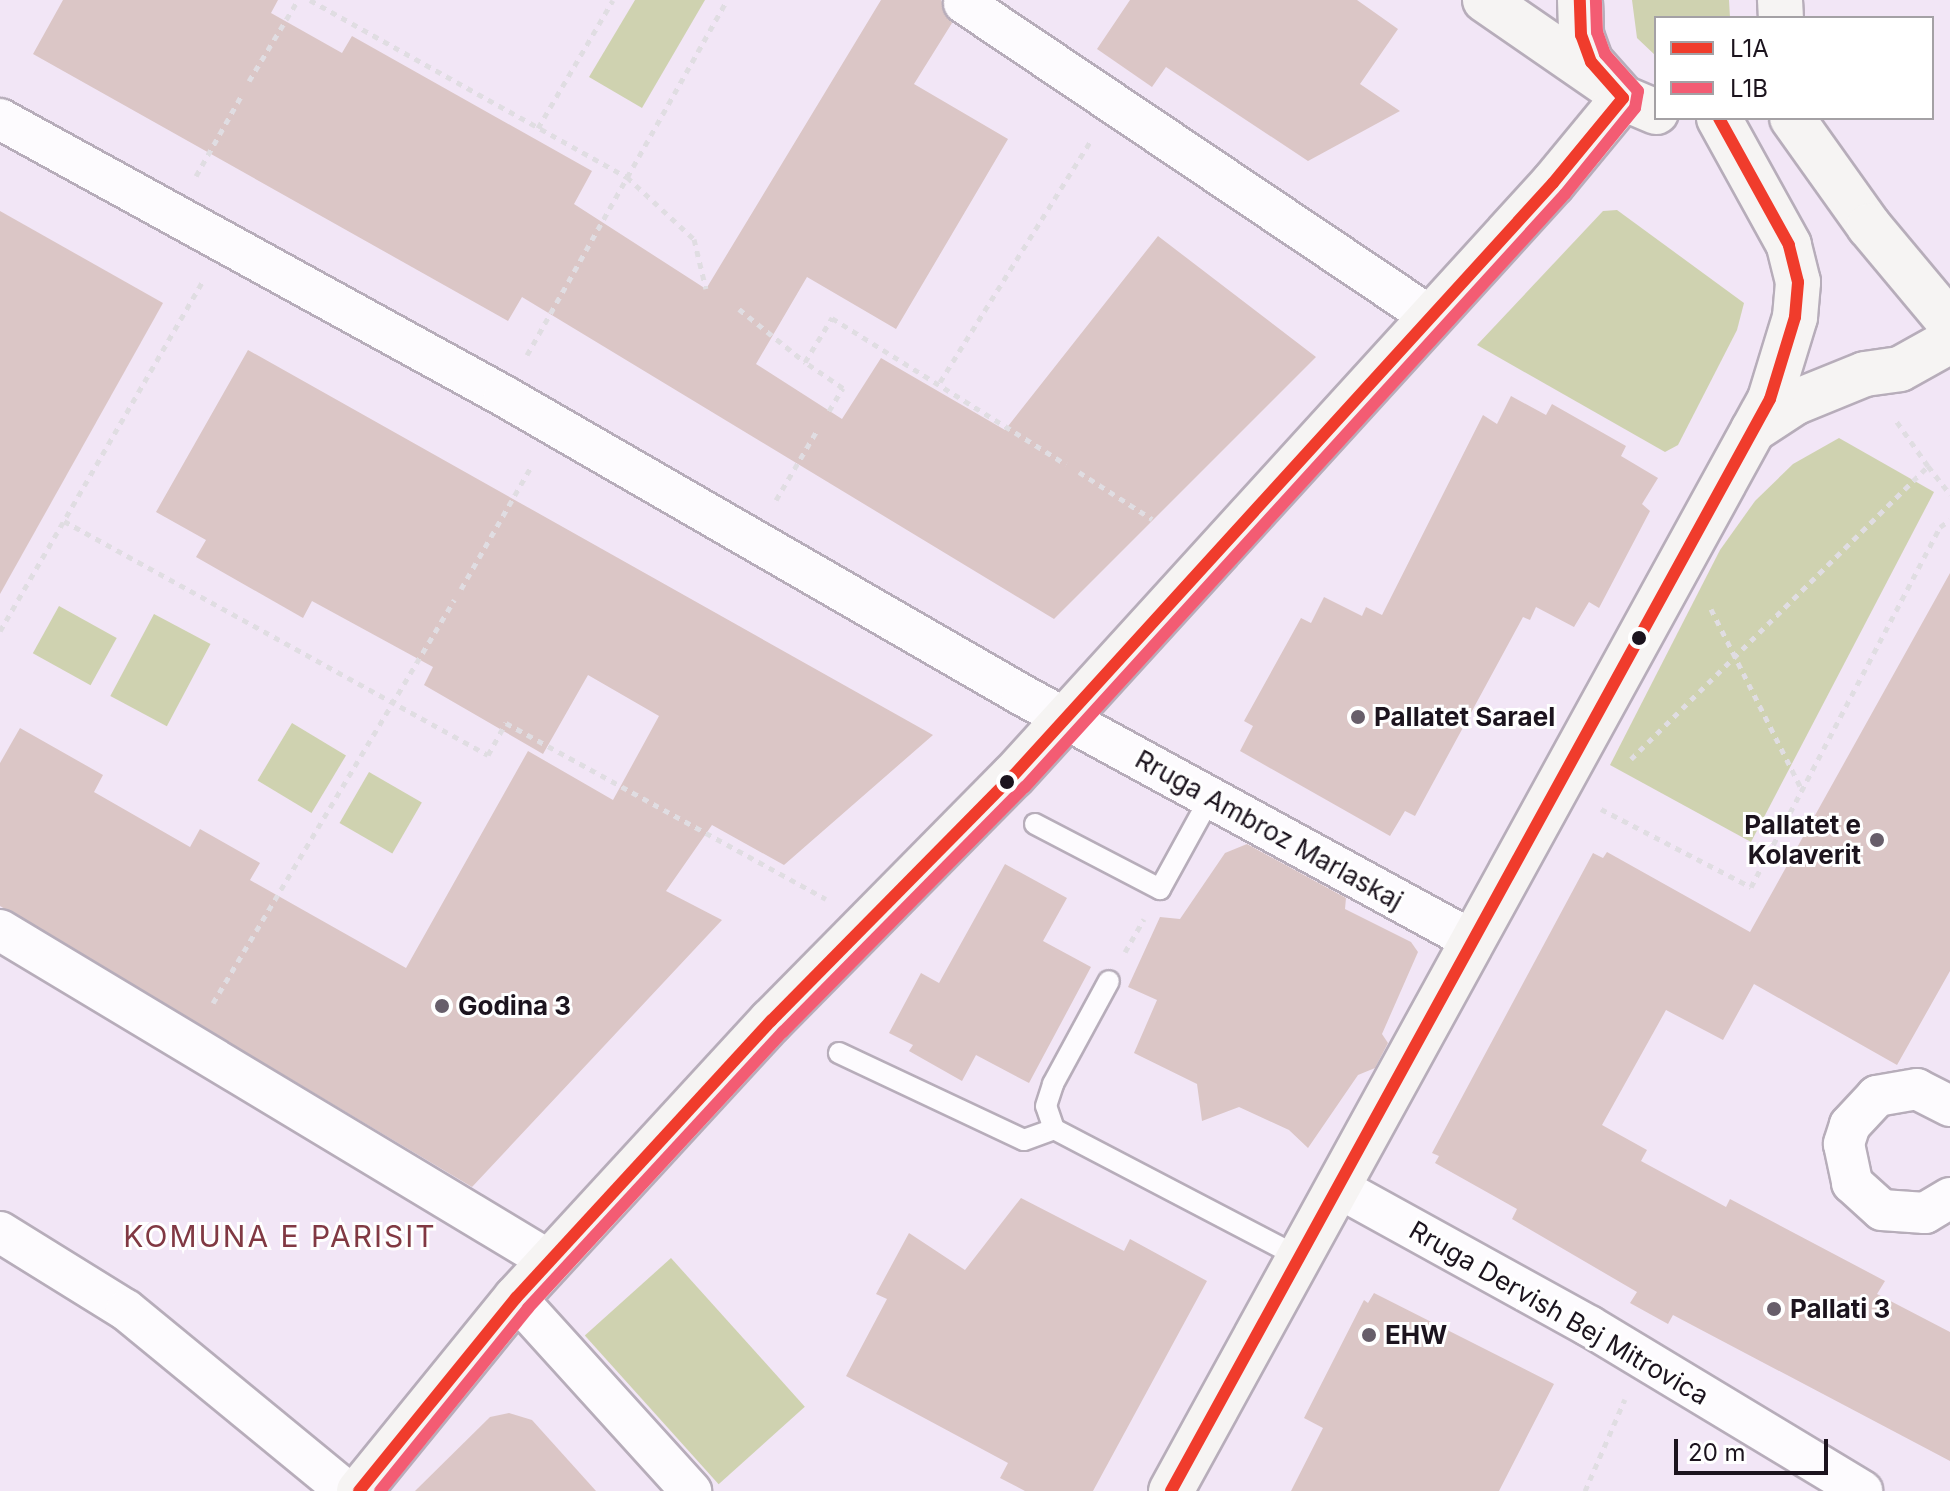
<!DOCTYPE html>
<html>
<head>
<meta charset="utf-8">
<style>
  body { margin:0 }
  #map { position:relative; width:1950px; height:1491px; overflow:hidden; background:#f2e6f6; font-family:Inter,sans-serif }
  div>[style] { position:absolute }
  .green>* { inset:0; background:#cfd2b0; transform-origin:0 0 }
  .building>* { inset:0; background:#dbc6c6 }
  .path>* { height:5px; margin-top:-2.5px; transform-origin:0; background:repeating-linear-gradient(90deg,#e0dde2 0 6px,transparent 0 12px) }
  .roads { filter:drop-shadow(2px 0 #b7adba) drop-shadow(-2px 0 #b7adba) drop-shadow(0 2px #b7adba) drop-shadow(0 -2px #b7adba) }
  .lane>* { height:20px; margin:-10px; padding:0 10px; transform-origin:10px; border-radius:10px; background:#fdfbfe }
  .street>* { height:40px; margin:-20px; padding:0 20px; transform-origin:20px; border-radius:20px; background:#fdfbfe }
  .secondary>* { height:44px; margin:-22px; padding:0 22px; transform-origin:22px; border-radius:22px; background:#f6f4f3 }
  .bus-1>* { height:12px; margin:-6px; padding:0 6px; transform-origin:6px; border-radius:6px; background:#f03c2c }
  .bus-2>* { height:12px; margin:-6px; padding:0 6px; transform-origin:6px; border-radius:6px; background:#f35c73 }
  .dots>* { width:22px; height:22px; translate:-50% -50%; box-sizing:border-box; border:4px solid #fff; border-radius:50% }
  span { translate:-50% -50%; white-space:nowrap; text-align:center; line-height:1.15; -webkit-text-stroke:6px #fff; paint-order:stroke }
  .poi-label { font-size:26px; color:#1c141e; font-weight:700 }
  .left { translate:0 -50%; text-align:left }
  .right { translate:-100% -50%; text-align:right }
  .street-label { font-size:26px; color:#1c141e }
  .quarter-label { font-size:30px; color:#813943; letter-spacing:2px }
  .legend { position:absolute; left:1654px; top:16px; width:280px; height:104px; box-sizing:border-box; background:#fff; border:2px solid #a4a1a5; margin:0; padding:10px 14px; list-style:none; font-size:24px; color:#1c141e }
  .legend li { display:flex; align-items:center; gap:16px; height:40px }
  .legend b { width:40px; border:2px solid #a4a1a5 }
  .scale { position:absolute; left:1674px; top:1439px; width:154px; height:36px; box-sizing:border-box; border:4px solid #1c141e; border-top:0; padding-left:10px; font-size:24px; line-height:28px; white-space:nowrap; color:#1c141e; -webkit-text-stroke:6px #fff; paint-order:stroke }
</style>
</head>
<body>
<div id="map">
  <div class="green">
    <i style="clip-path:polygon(635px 0,705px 0,642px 108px,589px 77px)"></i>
    <i style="clip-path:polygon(1632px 0,1729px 0,1730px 18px,1656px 18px,1656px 56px,1637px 38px)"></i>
    <i style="clip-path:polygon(1617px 210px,1744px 303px,1737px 330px,1678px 445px,1665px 452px,1477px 345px,1603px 211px)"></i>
    <i style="clip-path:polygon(1839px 438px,1934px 492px,1751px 842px,1610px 765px,1720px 550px,1755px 501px,1793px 464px)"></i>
    <i style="left:59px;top:606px;width:66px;height:54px;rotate:29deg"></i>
    <i style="left:154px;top:614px;width:64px;height:93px;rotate:28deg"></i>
    <i style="left:292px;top:723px;width:63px;height:67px;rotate:31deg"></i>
    <i style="left:369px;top:772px;width:61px;height:59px;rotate:30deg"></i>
    <i style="left:671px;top:1258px;width:200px;height:116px;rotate:48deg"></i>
  </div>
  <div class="building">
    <i style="clip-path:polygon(63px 0,278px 0,271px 13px,342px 53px,352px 36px,592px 171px,574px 204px,706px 289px,881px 0,941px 0,952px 23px,914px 84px,1008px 139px,896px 329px,807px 277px,756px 364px,842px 419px,881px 358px,1005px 430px,1158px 236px,1316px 357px,1054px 619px,522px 297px,508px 321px,33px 54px)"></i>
    <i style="clip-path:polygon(1130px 0,1357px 0,1398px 29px,1360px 84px,1400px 111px,1308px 161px,1166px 67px,1152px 87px,1097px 49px)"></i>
    <i style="clip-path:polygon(0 211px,163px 303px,0 594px)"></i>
    <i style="clip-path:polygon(248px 350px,933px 735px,784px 865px,712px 825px,666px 891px,722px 920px,472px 1187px,0 906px,0 763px,20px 728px,103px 775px,94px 792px,190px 847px,200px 829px,260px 863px,250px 880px,406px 968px,528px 751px,613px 800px,659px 716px,588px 675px,543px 754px,424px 685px,433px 667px,312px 601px,303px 618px,196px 557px,206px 540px,156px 512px)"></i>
    <i style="clip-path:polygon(1511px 396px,1546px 415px,1552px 404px,1626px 446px,1621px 456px,1658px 478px,1642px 504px,1650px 511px,1599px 608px,1589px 602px,1574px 627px,1536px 607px,1530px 620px,1523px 617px,1415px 816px,1405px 811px,1390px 836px,1240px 751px,1253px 726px,1244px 721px,1301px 618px,1311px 623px,1324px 597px,1362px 616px,1366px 607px,1382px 615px,1483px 415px,1497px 424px)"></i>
    <i style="clip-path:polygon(1950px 573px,1950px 971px,1897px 1065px,1754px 984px,1723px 1040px,1666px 1010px,1602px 1125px,1647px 1150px,1641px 1161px,1726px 1207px,1730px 1199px,1885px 1281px,1877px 1294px,1950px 1332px,1950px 1461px,1673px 1315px,1668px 1324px,1630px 1303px,1637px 1292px,1512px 1219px,1517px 1209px,1435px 1163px,1439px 1156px,1432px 1153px,1593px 853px,1603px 858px,1607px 852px,1750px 932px)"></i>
    <i style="clip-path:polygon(1247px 844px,1346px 898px,1345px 909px,1411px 942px,1418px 952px,1382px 1034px,1388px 1043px,1375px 1068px,1358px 1075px,1308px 1148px,1289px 1130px,1239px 1107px,1202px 1121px,1197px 1084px,1134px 1053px,1157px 1000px,1128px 987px,1160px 917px,1180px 919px,1225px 853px)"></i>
    <i style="clip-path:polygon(1005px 864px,1067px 898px,1043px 941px,1091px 967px,1029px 1083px,976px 1055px,962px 1081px,909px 1051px,913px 1045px,889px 1033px,921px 973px,939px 983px)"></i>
    <i style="clip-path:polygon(1021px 1198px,1124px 1251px,1130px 1239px,1207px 1281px,1093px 1491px,1025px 1491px,1000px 1478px,1008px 1463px,846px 1376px,887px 1299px,876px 1294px,909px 1233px,965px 1270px)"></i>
    <i style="clip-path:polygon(1374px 1293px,1554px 1384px,1499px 1491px,1291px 1491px,1323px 1428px,1304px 1418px,1364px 1300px,1368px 1303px)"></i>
    <i style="clip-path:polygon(509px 1413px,532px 1420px,596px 1491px,415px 1491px,490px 1417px)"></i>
  </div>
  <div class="path">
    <i style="left:310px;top:0;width:363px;rotate:29.2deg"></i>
    <i style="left:627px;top:177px;width:91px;rotate:42.8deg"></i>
    <i style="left:694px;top:239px;width:51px;rotate:76.5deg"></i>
    <i style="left:249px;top:81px;width:95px;rotate:-58.8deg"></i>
    <i style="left:538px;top:128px;width:148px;rotate:-59.6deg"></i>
    <i style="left:196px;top:176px;width:95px;rotate:-60.5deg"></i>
    <i style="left:739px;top:309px;width:85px;rotate:38.8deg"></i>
    <i style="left:527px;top:355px;width:407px;rotate:-60.6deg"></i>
    <i style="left:940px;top:382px;width:283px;rotate:-58deg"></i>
    <i style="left:829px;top:411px;width:27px;rotate:-59deg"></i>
    <i style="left:843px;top:388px;width:46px;rotate:-145.6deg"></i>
    <i style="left:805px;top:362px;width:52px;rotate:-58.5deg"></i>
    <i style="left:832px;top:318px;width:276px;rotate:32deg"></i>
    <i style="left:1928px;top:466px;width:36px;rotate:52deg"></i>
    <i style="left:1079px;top:472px;width:87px;rotate:32.8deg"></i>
    <i style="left:776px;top:500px;width:79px;rotate:-59.5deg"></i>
    <i style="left:64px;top:521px;width:484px;rotate:28.9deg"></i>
    <i style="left:488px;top:755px;width:37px;rotate:-61deg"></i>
    <i style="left:506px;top:723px;width:365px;rotate:28.8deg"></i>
    <i style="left:461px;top:589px;width:143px;rotate:-60.2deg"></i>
    <i style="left:1711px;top:609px;width:203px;rotate:63.3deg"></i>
    <i style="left:0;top:631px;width:403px;rotate:-59.9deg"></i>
    <i style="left:1631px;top:759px;width:417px;rotate:-44.6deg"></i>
    <i style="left:1928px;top:466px;width:57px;rotate:-125.1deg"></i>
    <i style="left:1601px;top:809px;width:169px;rotate:27.5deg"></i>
    <i style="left:1751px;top:887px;width:407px;rotate:-62.3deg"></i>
    <i style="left:1940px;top:527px;width:12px;rotate:-35deg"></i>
    <i style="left:1125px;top:952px;width:38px;rotate:-60deg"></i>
    <i style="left:213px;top:1003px;width:470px;rotate:-59.1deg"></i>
    <i style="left:1585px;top:1491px;width:100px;rotate:-66.5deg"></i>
  </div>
  <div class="roads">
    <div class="lane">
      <i style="left:1035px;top:824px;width:141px;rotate:27.5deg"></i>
      <i style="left:1160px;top:889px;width:104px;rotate:-61.2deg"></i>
      <i style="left:839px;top:1053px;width:204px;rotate:25.2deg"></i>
      <i style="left:1024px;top:1140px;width:32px;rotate:-20deg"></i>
      <i style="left:1054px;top:1129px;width:276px;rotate:27.6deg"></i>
      <i style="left:1054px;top:1129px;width:24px;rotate:-109deg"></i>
      <i style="left:1046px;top:1106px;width:23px;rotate:-72deg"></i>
      <i style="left:1053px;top:1084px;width:117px;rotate:-61.5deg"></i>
    </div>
    <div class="street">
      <i style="left:964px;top:3px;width:563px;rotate:33.92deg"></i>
      <i style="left:0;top:119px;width:575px;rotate:28.79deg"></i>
      <i style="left:504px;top:396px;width:598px;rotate:29.99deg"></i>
      <i style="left:1022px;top:695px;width:514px;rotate:28.61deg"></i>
      <i style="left:0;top:930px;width:642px;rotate:31.04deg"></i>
      <i style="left:1950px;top:1106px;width:37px;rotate:-153deg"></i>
      <i style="left:1917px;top:1089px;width:41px;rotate:170.1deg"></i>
      <i style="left:1877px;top:1096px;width:40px;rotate:133deg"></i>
      <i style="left:1850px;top:1125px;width:20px;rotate:108deg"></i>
      <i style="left:1844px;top:1144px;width:40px;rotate:78deg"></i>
      <i style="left:1852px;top:1183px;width:40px;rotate:42deg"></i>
      <i style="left:1882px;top:1210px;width:43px;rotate:4deg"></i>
      <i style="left:1925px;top:1213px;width:29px;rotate:-31deg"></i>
      <i style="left:1337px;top:1187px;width:288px;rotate:28.9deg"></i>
      <i style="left:1589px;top:1326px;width:319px;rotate:31.1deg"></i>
      <i style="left:0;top:1232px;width:148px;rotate:31.8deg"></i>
      <i style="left:126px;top:1310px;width:285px;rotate:39.4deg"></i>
      <i style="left:516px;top:1298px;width:261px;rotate:47.8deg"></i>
    </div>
    <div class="secondary">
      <i style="left:1485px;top:0;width:150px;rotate:34.6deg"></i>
      <i style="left:1580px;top:0;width:35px;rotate:88deg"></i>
      <i style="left:1581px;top:35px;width:29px;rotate:70deg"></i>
      <i style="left:1591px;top:62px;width:48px;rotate:48.4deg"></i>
      <i style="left:1623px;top:98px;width:36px;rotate:23deg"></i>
      <i style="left:1780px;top:0;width:18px;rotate:87deg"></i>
      <i style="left:1792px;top:118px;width:133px;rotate:54.5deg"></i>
      <i style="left:1869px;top:226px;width:126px;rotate:50.1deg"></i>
      <i style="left:1753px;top:430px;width:51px;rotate:-33.1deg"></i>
      <i style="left:1796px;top:402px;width:74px;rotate:-22.1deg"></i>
      <i style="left:1865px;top:374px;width:35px;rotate:-8deg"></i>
      <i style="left:1900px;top:369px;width:57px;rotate:-29.2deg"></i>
      <i style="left:359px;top:1491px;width:249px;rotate:-50.9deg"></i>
      <i style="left:516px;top:1298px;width:377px;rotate:-47.4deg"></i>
      <i style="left:771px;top:1021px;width:344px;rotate:-45.4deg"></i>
      <i style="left:1013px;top:776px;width:802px;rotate:-47.68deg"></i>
      <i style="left:1553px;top:183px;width:110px;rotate:-50.5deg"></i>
      <i style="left:1171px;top:1491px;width:1245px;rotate:-61.25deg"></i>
      <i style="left:1770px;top:399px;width:86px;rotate:-73deg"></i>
      <i style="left:1795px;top:317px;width:35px;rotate:-85deg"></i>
      <i style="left:1798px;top:282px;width:38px;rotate:-104deg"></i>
      <i style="left:1789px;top:245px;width:145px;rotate:-118.9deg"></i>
    </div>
  </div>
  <div class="bus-1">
    <i style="left:359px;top:1491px;width:249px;rotate:-50.9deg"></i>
    <i style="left:516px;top:1298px;width:377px;rotate:-47.4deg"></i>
    <i style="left:771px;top:1021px;width:344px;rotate:-45.4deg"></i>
    <i style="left:1013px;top:776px;width:802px;rotate:-47.68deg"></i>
    <i style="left:1553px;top:183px;width:110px;rotate:-50.5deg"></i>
    <i style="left:1623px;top:98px;width:48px;rotate:-131.6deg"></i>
    <i style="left:1591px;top:62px;width:29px;rotate:-110deg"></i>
    <i style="left:1581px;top:35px;width:35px;rotate:-92deg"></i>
    <i style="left:1171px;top:1491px;width:1245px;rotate:-61.25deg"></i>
    <i style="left:1770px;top:399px;width:86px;rotate:-73deg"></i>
    <i style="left:1795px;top:317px;width:35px;rotate:-85deg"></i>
    <i style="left:1798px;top:282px;width:38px;rotate:-104deg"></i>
    <i style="left:1789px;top:245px;width:145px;rotate:-118.9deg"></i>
  </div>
  <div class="bus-2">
    <i style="left:380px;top:1491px;width:235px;rotate:-51deg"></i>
    <i style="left:528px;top:1308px;width:376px;rotate:-47.3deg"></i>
    <i style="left:783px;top:1032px;width:344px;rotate:-45.4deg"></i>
    <i style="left:1025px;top:787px;width:802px;rotate:-47.68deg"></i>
    <i style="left:1565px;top:194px;width:111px;rotate:-50.9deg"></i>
    <i style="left:1635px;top:108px;width:17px;rotate:-80deg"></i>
    <i style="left:1638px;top:91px;width:50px;rotate:-131.7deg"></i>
    <i style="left:1605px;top:54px;width:23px;rotate:-110deg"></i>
    <i style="left:1597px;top:32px;width:32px;rotate:-92deg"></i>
  </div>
  <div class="dots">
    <i style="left:1639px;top:638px;background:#1c141e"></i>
    <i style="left:1358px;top:717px;background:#675e6a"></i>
    <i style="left:1007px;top:782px;background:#1c141e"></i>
    <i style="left:1877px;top:840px;background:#675e6a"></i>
    <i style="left:442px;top:1006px;background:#675e6a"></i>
    <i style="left:1774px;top:1309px;background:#675e6a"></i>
    <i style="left:1369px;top:1335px;background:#675e6a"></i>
  </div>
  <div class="poi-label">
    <span class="left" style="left:1374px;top:717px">Pallatet Sarael</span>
    <span class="right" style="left:1861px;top:840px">Pallatet e<br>Kolaverit</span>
    <span class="left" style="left:458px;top:1006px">Godina 3</span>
    <span class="left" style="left:1790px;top:1309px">Pallati 3</span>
    <span class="left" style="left:1385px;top:1335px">EHW</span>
  </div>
  <div class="street-label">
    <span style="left:1269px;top:830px;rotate:29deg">Rruga Ambroz Marlaskaj</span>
    <span style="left:1559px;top:1313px;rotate:30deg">Rruga Dervish Bej Mitrovica</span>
  </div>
  <div class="quarter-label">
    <span style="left:280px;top:1236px">KOMUNA E PARISIT</span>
  </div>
  <ul class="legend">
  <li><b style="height:10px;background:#f03c2c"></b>L1A</li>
  <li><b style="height:10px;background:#f35c73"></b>L1B</li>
  </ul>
  <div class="scale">20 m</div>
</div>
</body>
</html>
